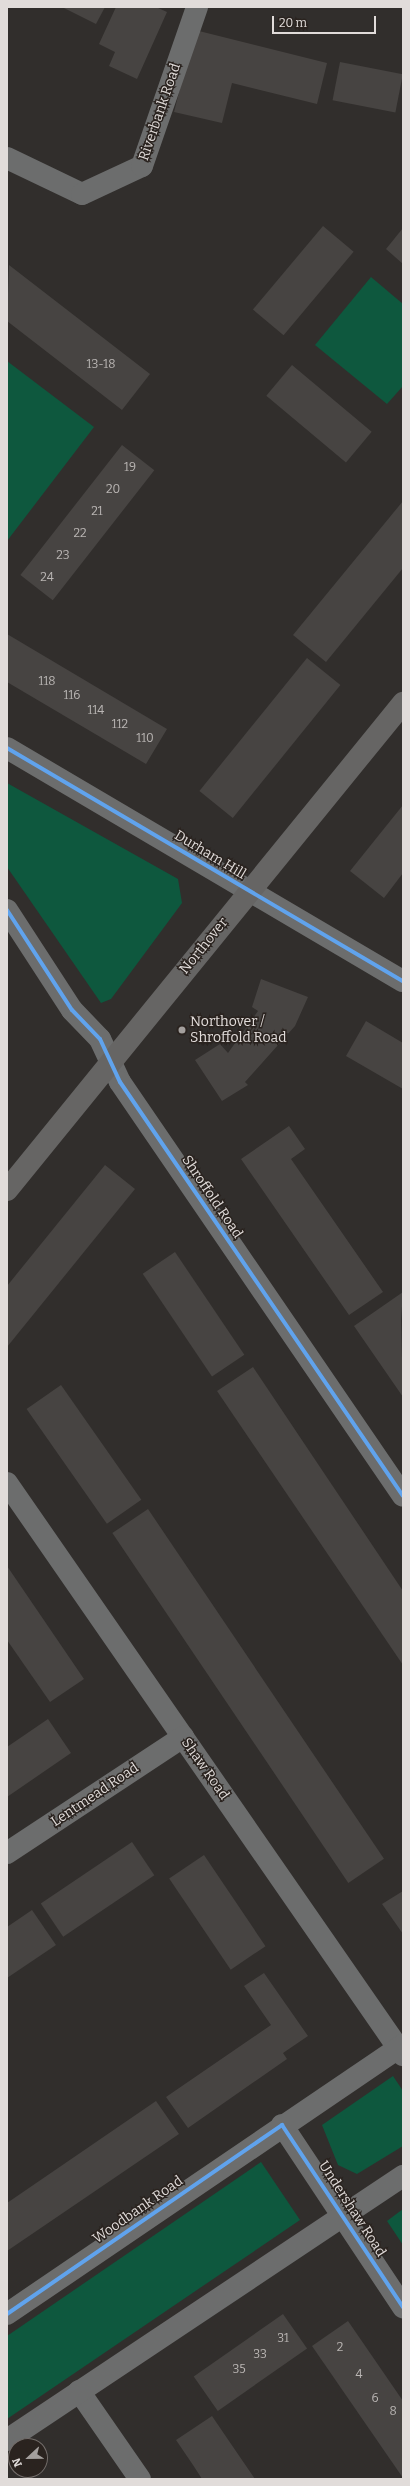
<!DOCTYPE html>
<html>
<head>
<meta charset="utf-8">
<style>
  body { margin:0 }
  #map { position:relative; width:410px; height:2486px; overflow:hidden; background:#312e2c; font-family:Bitter,serif }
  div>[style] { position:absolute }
  .green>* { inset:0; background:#0e583e }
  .building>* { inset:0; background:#474442; transform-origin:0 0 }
  .street>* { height:22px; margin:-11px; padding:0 11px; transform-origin:11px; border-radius:11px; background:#6c6d6d }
  .secondary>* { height:22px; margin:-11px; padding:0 11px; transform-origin:11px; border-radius:11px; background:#666564 }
  .cycleway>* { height:4px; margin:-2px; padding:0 2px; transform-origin:2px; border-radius:2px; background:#60a3ed }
  .dots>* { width:11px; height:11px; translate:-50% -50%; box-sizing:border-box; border:2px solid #2a231f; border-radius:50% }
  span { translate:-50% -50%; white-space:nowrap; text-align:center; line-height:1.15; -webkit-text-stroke:3px #2a231f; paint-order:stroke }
  .number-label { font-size:12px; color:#bab6b4 }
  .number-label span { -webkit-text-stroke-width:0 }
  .street-label { font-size:14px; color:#e1dcda }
  .poi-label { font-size:14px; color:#e1dcda }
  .left { translate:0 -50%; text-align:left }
  .frame { position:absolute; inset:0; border:8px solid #e1dcda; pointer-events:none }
  .north { position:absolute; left:8px; top:2438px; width:40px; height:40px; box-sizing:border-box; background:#2a231f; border:1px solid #736d6a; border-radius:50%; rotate:248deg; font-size:11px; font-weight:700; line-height:16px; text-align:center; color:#e1dcda }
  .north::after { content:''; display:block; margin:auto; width:14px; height:18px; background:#a39f9d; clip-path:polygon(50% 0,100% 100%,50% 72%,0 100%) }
  .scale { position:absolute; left:272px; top:16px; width:104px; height:18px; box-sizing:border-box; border:2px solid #e1dcda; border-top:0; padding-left:5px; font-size:12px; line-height:14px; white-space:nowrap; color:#e1dcda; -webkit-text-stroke:3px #2a231f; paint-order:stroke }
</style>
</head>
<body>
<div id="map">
  <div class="green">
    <i style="clip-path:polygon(371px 277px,403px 304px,403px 386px,387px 404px,315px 345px)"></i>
    <i style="clip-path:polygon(7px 361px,94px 427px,7px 541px)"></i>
    <i style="clip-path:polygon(7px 783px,178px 879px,182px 903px,111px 999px,101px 1003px,7px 867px)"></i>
    <i style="clip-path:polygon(393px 2076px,403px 2091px,403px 2146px,357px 2174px,338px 2165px,322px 2125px)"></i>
    <i style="clip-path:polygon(261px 2162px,300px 2220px,7px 2419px,7px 2336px)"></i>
    <i style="clip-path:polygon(403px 2209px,403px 2245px,387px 2221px)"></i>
  </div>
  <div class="building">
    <i style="clip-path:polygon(62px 7px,105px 7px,96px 24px)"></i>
    <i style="clip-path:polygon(116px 7px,156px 7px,167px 12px,137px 79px,109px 66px,115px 52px,99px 44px)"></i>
    <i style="clip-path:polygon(195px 30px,327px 63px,317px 104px,232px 83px,222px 123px,174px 112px)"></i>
    <i style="left:340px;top:62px;width:64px;height:39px;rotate:11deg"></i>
    <i style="left:323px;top:226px;width:40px;height:109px;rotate:40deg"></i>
    <i style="clip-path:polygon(403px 228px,403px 264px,386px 249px)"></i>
    <i style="clip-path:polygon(9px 265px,150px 374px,122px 410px,7px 321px)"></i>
    <i style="left:292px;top:365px;width:104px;height:40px;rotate:40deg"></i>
    <i style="left:122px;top:445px;width:41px;height:165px;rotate:38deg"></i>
    <i style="clip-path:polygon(403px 501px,403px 568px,326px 662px,293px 635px)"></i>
    <i style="clip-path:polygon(7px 634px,167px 729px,146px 764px,7px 682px)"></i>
    <i style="left:307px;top:658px;width:43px;height:171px;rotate:39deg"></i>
    <i style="clip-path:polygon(403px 805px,403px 873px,384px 898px,350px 871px)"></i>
    <i style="clip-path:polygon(261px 979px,308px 997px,295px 1026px,245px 1082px,248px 1085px,222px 1101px,195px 1060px,220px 1044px,228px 1053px,258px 1011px,252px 1007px)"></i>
    <i style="clip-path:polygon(366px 1021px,403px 1043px,403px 1089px,346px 1056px)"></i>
    <i style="clip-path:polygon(289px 1126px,305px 1149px,291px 1159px,383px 1292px,349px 1315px,241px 1159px)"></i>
    <i style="clip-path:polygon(105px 1165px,135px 1189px,7px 1347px,7px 1286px)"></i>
    <i style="left:175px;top:1252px;width:124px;height:39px;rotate:56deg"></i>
    <i style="clip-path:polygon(403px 1292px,401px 1320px,403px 1397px,354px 1326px)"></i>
    <i style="clip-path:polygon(253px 1367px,403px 1591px,403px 1665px,217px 1391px)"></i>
    <i style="left:61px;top:1385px;width:140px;height:42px;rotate:55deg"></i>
    <i style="left:148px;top:1509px;width:422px;height:43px;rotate:56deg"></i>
    <i style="clip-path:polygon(7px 1566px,84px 1679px,50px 1702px,7px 1640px)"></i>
    <i style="clip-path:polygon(48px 1719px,71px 1753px,7px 1797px,7px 1747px)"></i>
    <i style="left:132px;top:1842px;width:40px;height:110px;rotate:56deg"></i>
    <i style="left:204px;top:1855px;width:110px;height:42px;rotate:56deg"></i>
    <i style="clip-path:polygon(403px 1891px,403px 1934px,382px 1904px)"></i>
    <i style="clip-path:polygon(32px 1910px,56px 1945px,7px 1978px,7px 1927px)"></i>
    <i style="clip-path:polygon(264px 1973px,308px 2036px,283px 2053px,287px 2059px,188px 2128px,166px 2097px,271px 2025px,244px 1986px)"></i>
    <i style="clip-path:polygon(156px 2101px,179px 2134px,7px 2251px,7px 2203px)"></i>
    <i style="left:283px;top:2314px;width:42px;height:109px;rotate:55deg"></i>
    <i style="clip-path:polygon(348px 2321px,403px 2401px,403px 2478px,312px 2346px)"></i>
    <i style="clip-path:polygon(212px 2416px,229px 2441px,255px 2479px,202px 2479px,193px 2465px,176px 2440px)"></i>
  </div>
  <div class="street">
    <i style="left:7px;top:158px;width:83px;rotate:25.6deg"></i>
    <i style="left:82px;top:194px;width:66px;rotate:-25deg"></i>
    <i style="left:142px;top:166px;width:168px;rotate:-70.9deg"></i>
    <i style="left:7px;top:748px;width:459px;rotate:30.5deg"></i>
    <i style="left:7px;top:910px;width:119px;rotate:57deg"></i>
    <i style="left:72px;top:1010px;width:40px;rotate:46deg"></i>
    <i style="left:100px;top:1039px;width:47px;rotate:65.1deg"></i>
    <i style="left:120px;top:1082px;width:501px;rotate:55.64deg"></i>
    <i style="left:7px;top:1483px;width:696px;rotate:55.3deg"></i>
    <i style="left:7px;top:1853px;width:211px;rotate:-33.4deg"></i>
    <i style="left:282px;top:2125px;width:219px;rotate:56.4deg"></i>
    <i style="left:7px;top:2314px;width:479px;rotate:-34.2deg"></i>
    <i style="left:79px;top:2391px;width:107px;rotate:55.3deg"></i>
    <i style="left:7px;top:2440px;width:476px;rotate:-33.7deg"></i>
  </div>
  <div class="secondary">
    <i style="left:7px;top:1190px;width:628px;rotate:-50.88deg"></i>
  </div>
  <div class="cycleway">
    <i style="left:7px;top:748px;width:459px;rotate:30.5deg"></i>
    <i style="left:7px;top:910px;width:119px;rotate:57deg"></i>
    <i style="left:72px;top:1010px;width:40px;rotate:46deg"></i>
    <i style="left:100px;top:1039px;width:47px;rotate:65.1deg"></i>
    <i style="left:120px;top:1082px;width:501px;rotate:55.64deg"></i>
    <i style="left:7px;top:2314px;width:334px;rotate:-34.5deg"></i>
    <i style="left:282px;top:2125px;width:219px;rotate:56.4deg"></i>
  </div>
  <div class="dots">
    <i style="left:182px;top:1030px;background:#a39f9d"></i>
  </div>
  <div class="number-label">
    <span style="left:101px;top:365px">13-18</span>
    <span style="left:130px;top:468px">19</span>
    <span style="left:113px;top:490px">20</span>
    <span style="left:97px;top:512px">21</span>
    <span style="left:80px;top:534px">22</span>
    <span style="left:63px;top:556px">23</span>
    <span style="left:47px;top:578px">24</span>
    <span style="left:47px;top:682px">118</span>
    <span style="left:72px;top:696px">116</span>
    <span style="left:96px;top:711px">114</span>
    <span style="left:120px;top:725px">112</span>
    <span style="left:145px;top:739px">110</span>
    <span style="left:283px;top:2339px">31</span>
    <span style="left:340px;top:2348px">2</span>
    <span style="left:260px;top:2355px">33</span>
    <span style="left:239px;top:2370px">35</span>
    <span style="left:359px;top:2375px">4</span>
    <span style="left:375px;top:2399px">6</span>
    <span style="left:393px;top:2412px">8</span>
  </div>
  <div class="street-label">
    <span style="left:160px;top:112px;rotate:-71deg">Riverbank Road</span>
    <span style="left:210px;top:855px;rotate:31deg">Durham Hill</span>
    <span style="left:204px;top:946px;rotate:-51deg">Northover</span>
    <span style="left:212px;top:1197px;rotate:56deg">Shroffold Road</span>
    <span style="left:205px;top:1769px;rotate:55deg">Shaw Road</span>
    <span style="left:95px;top:1795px;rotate:-34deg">Lentmead Road</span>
    <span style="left:352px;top:2209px;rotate:57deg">Undershaw Road</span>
    <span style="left:138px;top:2210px;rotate:-35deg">Woodbank Road</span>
  </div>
  <div class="poi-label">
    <span class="left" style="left:190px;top:1030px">Northover /<br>Shroffold Road</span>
  </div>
  <div class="frame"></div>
  <div class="north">N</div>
  <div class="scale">20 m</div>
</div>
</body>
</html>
